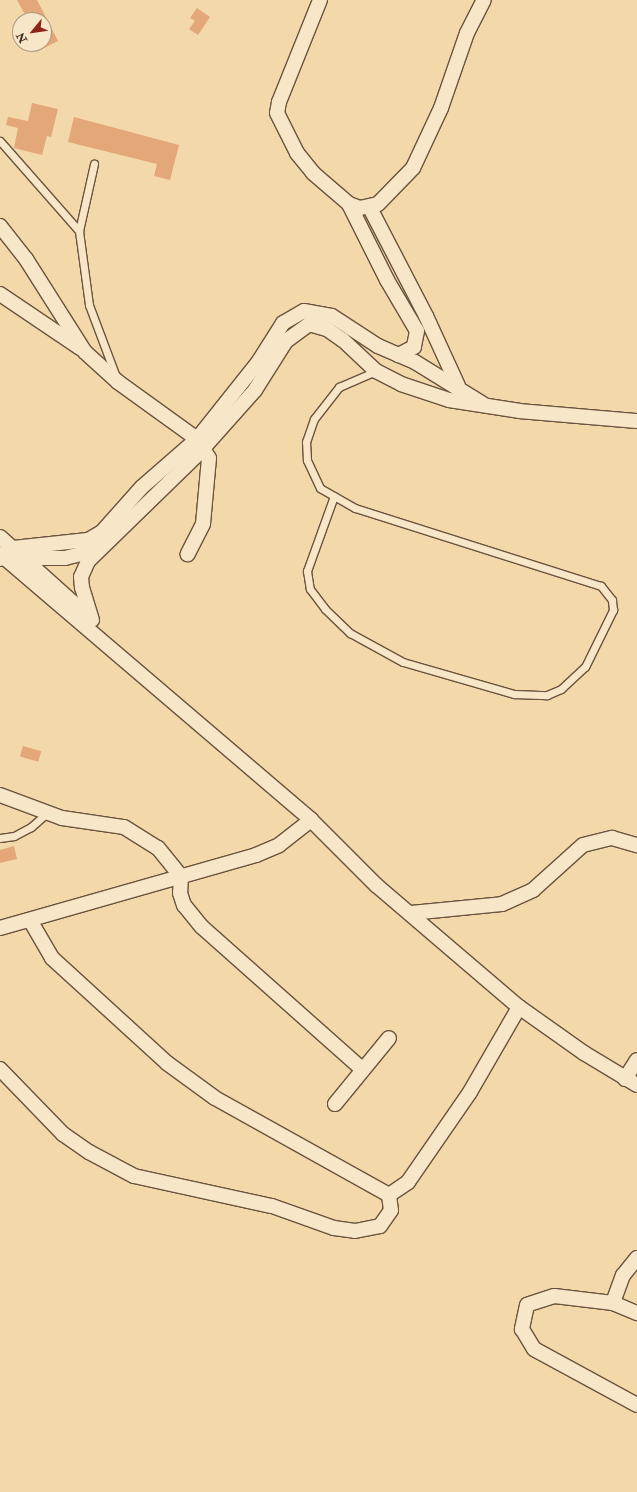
<!DOCTYPE html>
<html>
<head>
<meta charset="utf-8">
<style>
  body { margin:0 }
  #map { position:relative; width:637px; height:1492px; overflow:hidden; background:#f3d9a9; font-family:"IM FELL Double Pica",serif }
  div>[style] { position:absolute }
  .building>* { inset:0; background:#e3a779; transform-origin:0 0 }
  .roads { filter:drop-shadow(1px 0 #6a533f) drop-shadow(-1px 0 #6a533f) drop-shadow(0 1px #6a533f) drop-shadow(0 -1px #6a533f) }
  .service>* { height:7px; margin:-3.5px; padding:0 3.5px; transform-origin:3.5px; border-radius:3.5px; background:#f7e6c7 }
  .minor>* { height:14px; margin:-7px; padding:0 7px; transform-origin:7px; border-radius:7px; background:#f7e6c7 }
  span { translate:-50% -50%; white-space:nowrap; text-align:center; line-height:1.15; -webkit-text-stroke:3px #f7e6c7; paint-order:stroke }
  .north { position:absolute; left:12px; top:12px; width:40px; height:40px; box-sizing:border-box; background:#f7e6c7; border:1px solid #ac9983; border-radius:50%; rotate:241deg; font-size:11px; font-weight:700; line-height:16px; text-align:center; color:#3c261c }
  .north::after { content:''; display:block; margin:auto; width:14px; height:18px; background:#8f2418; clip-path:polygon(50% 0,100% 100%,50% 72%,0 100%) }
</style>
</head>
<body>
<div id="map">
  <div class="building">
    <i style="clip-path:polygon(17px 0,37px 0,58px 41px,44px 48px,44px 20px,28px 20px)"></i>
    <i style="clip-path:polygon(197px 8px,210px 17px,198px 35px,189px 29px,195px 21px,190px 18px)"></i>
    <i style="clip-path:polygon(32px 103px,58px 109px,51px 137px,47px 136px,42px 155px,14px 148px,18px 128px,6px 125px,8px 117px,28px 121px)"></i>
    <i style="clip-path:polygon(74px 117px,179px 145px,170px 180px,154px 176px,157px 164px,68px 142px)"></i>
    <i style="left:23px;top:746px;width:19px;height:11px;rotate:16deg"></i>
    <i style="clip-path:polygon(14px 846px,17px 859px,0 863px,0 850px)"></i>
  </div>
  <div class="roads">
    <div class="service">
      <i style="left:0;top:141px;width:120px;rotate:48.7deg"></i>
      <i style="left:79px;top:231px;width:75px;rotate:82.3deg"></i>
      <i style="left:89px;top:305px;width:77px;rotate:69.4deg"></i>
      <i style="left:79px;top:231px;width:69px;rotate:-77.4deg"></i>
      <i style="left:334px;top:496px;width:80px;rotate:109.8deg"></i>
      <i style="left:307px;top:571px;width:18px;rotate:81deg"></i>
      <i style="left:310px;top:589px;width:25px;rotate:53deg"></i>
      <i style="left:325px;top:609px;width:35px;rotate:44deg"></i>
      <i style="left:350px;top:633px;width:60px;rotate:28.7deg"></i>
      <i style="left:403px;top:662px;width:116px;rotate:16.1deg"></i>
      <i style="left:514px;top:694px;width:33px;rotate:2deg"></i>
      <i style="left:547px;top:695px;width:15px;rotate:-23deg"></i>
      <i style="left:561px;top:689px;width:33px;rotate:-43deg"></i>
      <i style="left:585px;top:667px;width:64px;rotate:-63.8deg"></i>
      <i style="left:613px;top:610px;width:10px;rotate:-96deg"></i>
      <i style="left:612px;top:600px;width:18px;rotate:-128deg"></i>
      <i style="left:601px;top:586px;width:258px;rotate:-162.4deg"></i>
      <i style="left:355px;top:508px;width:40px;rotate:-150.3deg"></i>
      <i style="left:320px;top:488px;width:31px;rotate:-115deg"></i>
      <i style="left:307px;top:460px;width:18px;rotate:-93deg"></i>
      <i style="left:306px;top:442px;width:24px;rotate:-71deg"></i>
      <i style="left:314px;top:419px;width:41px;rotate:-52deg"></i>
      <i style="left:339px;top:387px;width:40px;rotate:-23.4deg"></i>
      <i style="left:0;top:838px;width:14px;rotate:-8deg"></i>
      <i style="left:14px;top:836px;width:19px;rotate:-28deg"></i>
      <i style="left:31px;top:827px;width:21px;rotate:-41deg"></i>
    </div>
    <div class="minor">
      <i style="left:320px;top:0;width:110px;rotate:111.9deg"></i>
      <i style="left:279px;top:102px;width:11px;rotate:100deg"></i>
      <i style="left:277px;top:113px;width:45px;rotate:63.4deg"></i>
      <i style="left:297px;top:153px;width:26px;rotate:51deg"></i>
      <i style="left:313px;top:173px;width:48px;rotate:40.7deg"></i>
      <i style="left:349px;top:204px;width:12px;rotate:20deg"></i>
      <i style="left:360px;top:208px;width:18px;rotate:-13deg"></i>
      <i style="left:378px;top:204px;width:50px;rotate:-45.8deg"></i>
      <i style="left:413px;top:168px;width:66px;rotate:-65deg"></i>
      <i style="left:441px;top:108px;width:79px;rotate:-70.9deg"></i>
      <i style="left:467px;top:33px;width:37px;rotate:-63deg"></i>
      <i style="left:349px;top:204px;width:85px;rotate:63.4deg"></i>
      <i style="left:387px;top:280px;width:59px;rotate:59.5deg"></i>
      <i style="left:417px;top:331px;width:16px;rotate:101deg"></i>
      <i style="left:414px;top:347px;width:18px;rotate:153deg"></i>
      <i style="left:370px;top:208px;width:122px;rotate:62.6deg"></i>
      <i style="left:426px;top:316px;width:77px;rotate:65.4deg"></i>
      <i style="left:0;top:226px;width:42px;rotate:51.8deg"></i>
      <i style="left:26px;top:259px;width:110px;rotate:57.6deg"></i>
      <i style="left:85px;top:352px;width:45px;rotate:42.3deg"></i>
      <i style="left:118px;top:382px;width:97px;rotate:35.8deg"></i>
      <i style="left:197px;top:439px;width:22px;rotate:58deg"></i>
      <i style="left:209px;top:458px;width:66px;rotate:95.2deg"></i>
      <i style="left:203px;top:524px;width:34px;rotate:117deg"></i>
      <i style="left:0;top:294px;width:97px;rotate:34deg"></i>
      <i style="left:0;top:537px;width:120px;rotate:42deg"></i>
      <i style="left:0;top:554px;width:409px;rotate:40.5deg"></i>
      <i style="left:311px;top:820px;width:92px;rotate:45deg"></i>
      <i style="left:376px;top:885px;width:188px;rotate:40.5deg"></i>
      <i style="left:519px;top:1007px;width:80px;rotate:35.3deg"></i>
      <i style="left:584px;top:1053px;width:62px;rotate:31.1deg"></i>
      <i style="left:19px;top:558px;width:46px"></i>
      <i style="left:65px;top:558px;width:33px;rotate:-14deg"></i>
      <i style="left:0;top:559px;width:17px;rotate:-40deg"></i>
      <i style="left:13px;top:548px;width:75px;rotate:-6.1deg"></i>
      <i style="left:88px;top:540px;width:16px;rotate:-30deg"></i>
      <i style="left:102px;top:532px;width:60px;rotate:-48.4deg"></i>
      <i style="left:142px;top:487px;width:73px;rotate:-41.1deg"></i>
      <i style="left:197px;top:439px;width:100px;rotate:-51.5deg"></i>
      <i style="left:259px;top:361px;width:45px;rotate:-57.7deg"></i>
      <i style="left:283px;top:323px;width:24px;rotate:-30deg"></i>
      <i style="left:304px;top:311px;width:28px;rotate:10deg"></i>
      <i style="left:332px;top:316px;width:55px;rotate:33.1deg"></i>
      <i style="left:378px;top:346px;width:40px;rotate:23.4deg"></i>
      <i style="left:415px;top:362px;width:80px;rotate:31.7deg"></i>
      <i style="left:92px;top:620px;width:34px;rotate:-107deg"></i>
      <i style="left:82px;top:588px;width:11px;rotate:-95deg"></i>
      <i style="left:81px;top:577px;width:17px;rotate:-66deg"></i>
      <i style="left:88px;top:561px;width:153px;rotate:-44.2deg"></i>
      <i style="left:198px;top:454px;width:86px;rotate:-48.3deg"></i>
      <i style="left:255px;top:390px;width:58px;rotate:-57.7deg"></i>
      <i style="left:286px;top:341px;width:29px;rotate:-36deg"></i>
      <i style="left:309px;top:324px;width:19px;rotate:16deg"></i>
      <i style="left:327px;top:329px;width:19px;rotate:35deg"></i>
      <i style="left:343px;top:340px;width:45px;rotate:43.2deg"></i>
      <i style="left:376px;top:371px;width:28px;rotate:27deg"></i>
      <i style="left:401px;top:384px;width:51px;rotate:18.4deg"></i>
      <i style="left:449px;top:400px;width:72px;rotate:8.8deg"></i>
      <i style="left:520px;top:411px;width:117px;rotate:4.9deg"></i>
      <i style="left:0;top:795px;width:66px;rotate:20.4deg"></i>
      <i style="left:62px;top:818px;width:63px;rotate:8.3deg"></i>
      <i style="left:124px;top:827px;width:40px;rotate:32deg"></i>
      <i style="left:158px;top:848px;width:36px;rotate:51deg"></i>
      <i style="left:181px;top:876px;width:17px;rotate:93deg"></i>
      <i style="left:180px;top:893px;width:13px;rotate:72deg"></i>
      <i style="left:184px;top:905px;width:28px;rotate:51deg"></i>
      <i style="left:202px;top:927px;width:215px;rotate:41.6deg"></i>
      <i style="left:411px;top:913px;width:91px;rotate:-5.6deg"></i>
      <i style="left:502px;top:904px;width:34px;rotate:-24deg"></i>
      <i style="left:533px;top:890px;width:67px;rotate:-42deg"></i>
      <i style="left:583px;top:845px;width:30px;rotate:-14deg"></i>
      <i style="left:612px;top:838px;width:26px;rotate:16deg"></i>
      <i style="left:30px;top:920px;width:44px;rotate:59.9deg"></i>
      <i style="left:52px;top:958px;width:156px;rotate:42.4deg"></i>
      <i style="left:167px;top:1063px;width:59px;rotate:36.1deg"></i>
      <i style="left:215px;top:1098px;width:199px;rotate:29.1deg"></i>
      <i style="left:0;top:928px;width:266px;rotate:-15.9deg"></i>
      <i style="left:256px;top:855px;width:25px;rotate:-23deg"></i>
      <i style="left:279px;top:845px;width:41px;rotate:-38deg"></i>
      <i style="left:0;top:1069px;width:91px;rotate:45.9deg"></i>
      <i style="left:63px;top:1134px;width:32px;rotate:35deg"></i>
      <i style="left:89px;top:1152px;width:51px;rotate:28.1deg"></i>
      <i style="left:134px;top:1176px;width:141px;rotate:12.3deg"></i>
      <i style="left:272px;top:1206px;width:66px;rotate:19.5deg"></i>
      <i style="left:334px;top:1228px;width:21px;rotate:8deg"></i>
      <i style="left:355px;top:1231px;width:25px;rotate:-11deg"></i>
      <i style="left:380px;top:1226px;width:19px;rotate:-55deg"></i>
      <i style="left:391px;top:1210px;width:15px;rotate:-98deg"></i>
      <i style="left:625px;top:1079px;width:22px;rotate:-58deg"></i>
      <i style="left:335px;top:1104px;width:85px;rotate:-50.7deg"></i>
      <i style="left:389px;top:1195px;width:23px;rotate:-34deg"></i>
      <i style="left:408px;top:1182px;width:109px;rotate:-55.4deg"></i>
      <i style="left:470px;top:1092px;width:98px;rotate:-60deg"></i>
      <i style="left:637px;top:1258px;width:22px;rotate:129deg"></i>
      <i style="left:623px;top:1275px;width:30px;rotate:110deg"></i>
      <i style="left:613px;top:1303px;width:59px;rotate:-173.2deg"></i>
      <i style="left:554px;top:1296px;width:28px;rotate:162deg"></i>
      <i style="left:527px;top:1305px;width:25px;rotate:102deg"></i>
      <i style="left:522px;top:1329px;width:23px;rotate:59deg"></i>
      <i style="left:534px;top:1349px;width:117px;rotate:28.5deg"></i>
      <i style="left:613px;top:1303px;width:26px;rotate:23deg"></i>
    </div>
  </div>
  <div class="north">N</div>
</div>
</body>
</html>
